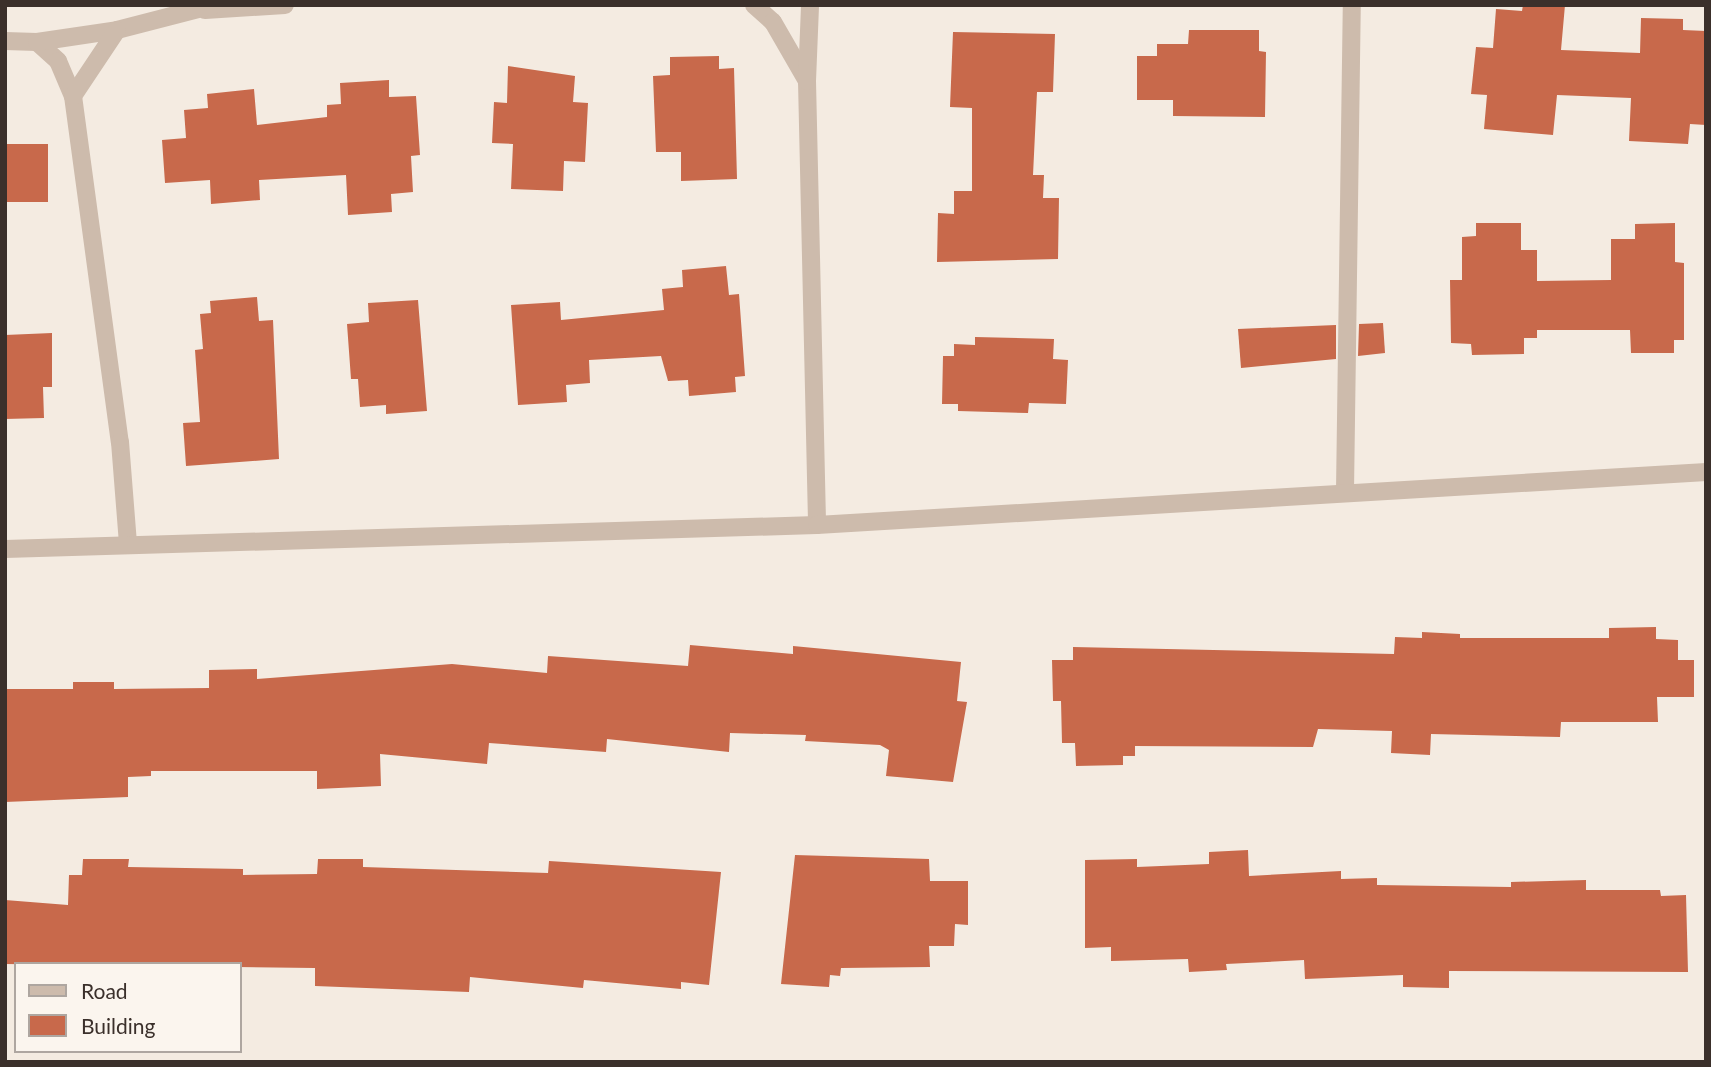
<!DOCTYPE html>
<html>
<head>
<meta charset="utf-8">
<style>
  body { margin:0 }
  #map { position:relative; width:1711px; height:1067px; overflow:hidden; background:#f4ebe1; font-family:Lato,sans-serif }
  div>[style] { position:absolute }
  .building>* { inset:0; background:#c8694b; transform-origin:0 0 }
  .minor>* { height:18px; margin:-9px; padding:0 9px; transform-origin:9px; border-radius:9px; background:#cdbbac }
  span { translate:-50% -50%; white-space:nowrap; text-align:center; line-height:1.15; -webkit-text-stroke:5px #fbf5ee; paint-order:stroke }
  .frame { position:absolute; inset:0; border:7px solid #3b302b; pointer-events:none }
  .legend { position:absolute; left:14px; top:962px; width:228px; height:91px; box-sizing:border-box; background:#fbf5ee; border:2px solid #aea6a0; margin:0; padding:9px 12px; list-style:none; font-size:21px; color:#3b302b }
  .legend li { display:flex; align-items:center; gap:14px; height:35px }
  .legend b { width:35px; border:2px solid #aea6a0 }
</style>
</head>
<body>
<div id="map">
  <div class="building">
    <i style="clip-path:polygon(1523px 5px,1565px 5px,1561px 50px,1640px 53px,1641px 18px,1683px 19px,1683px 30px,1706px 31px,1706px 125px,1690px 124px,1688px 144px,1629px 141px,1631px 98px,1557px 95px,1553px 135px,1484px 129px,1487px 95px,1471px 94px,1476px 47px,1493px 48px,1496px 9px,1522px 11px)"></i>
    <i style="clip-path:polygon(1189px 30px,1259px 30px,1259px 51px,1266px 52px,1265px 117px,1173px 116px,1173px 100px,1137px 100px,1137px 56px,1157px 56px,1157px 44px,1188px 44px)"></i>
    <i style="clip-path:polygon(953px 32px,1055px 34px,1053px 92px,1037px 92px,1033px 175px,1044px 175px,1043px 198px,1059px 198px,1058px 259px,937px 262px,938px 213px,954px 214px,954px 191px,972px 191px,972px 108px,950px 107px)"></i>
    <i style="clip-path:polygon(719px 56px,719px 69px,734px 68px,737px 179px,681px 181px,681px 152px,656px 152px,653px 76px,670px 75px,670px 57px)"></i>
    <i style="clip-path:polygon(508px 66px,575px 76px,573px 102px,588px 103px,585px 162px,564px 161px,563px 191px,511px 189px,513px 144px,492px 143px,494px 102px,507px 103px)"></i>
    <i style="clip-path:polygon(389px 80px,389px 97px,416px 96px,420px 155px,411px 156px,413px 192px,391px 194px,392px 212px,348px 215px,346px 175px,259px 180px,260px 200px,211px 204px,210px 180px,165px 183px,162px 140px,186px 138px,184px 110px,208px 108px,207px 94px,254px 89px,257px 125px,327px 117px,327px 105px,341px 104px,340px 83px)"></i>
    <i style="left:5px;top:144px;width:43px;height:58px"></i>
    <i style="clip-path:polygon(1476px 223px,1521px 223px,1521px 250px,1537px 250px,1537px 281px,1611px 280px,1611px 239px,1635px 239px,1635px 224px,1675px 223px,1675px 262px,1684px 263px,1684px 340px,1674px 340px,1674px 353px,1631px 353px,1630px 330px,1537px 330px,1537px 338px,1524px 338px,1524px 354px,1472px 355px,1471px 344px,1451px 343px,1450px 280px,1462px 280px,1462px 237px,1476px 236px)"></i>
    <i style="clip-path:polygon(726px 266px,729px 295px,739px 294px,745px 376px,735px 377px,736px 392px,689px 396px,688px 380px,668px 381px,661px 356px,589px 360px,590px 383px,566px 385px,567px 402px,518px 405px,511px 305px,560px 302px,561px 320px,664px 310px,662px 289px,683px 287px,682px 270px)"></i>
    <i style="clip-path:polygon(257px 297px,259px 321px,273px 320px,279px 459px,186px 466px,183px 423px,200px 422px,195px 350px,203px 349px,200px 314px,211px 313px,210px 301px)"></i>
    <i style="clip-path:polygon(418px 300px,427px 411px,386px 414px,386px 405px,360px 407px,358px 379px,351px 379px,347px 324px,369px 322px,368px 303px)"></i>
    <i style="clip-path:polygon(1383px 323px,1385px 353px,1358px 356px,1359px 324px)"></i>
    <i style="clip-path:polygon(1336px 325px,1336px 359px,1241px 368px,1238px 329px)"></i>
    <i style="clip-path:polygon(52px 333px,52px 387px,43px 387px,44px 418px,5px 419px,5px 335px)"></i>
    <i style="clip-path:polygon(975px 337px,1054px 339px,1053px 359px,1068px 360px,1066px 404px,1029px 403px,1028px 413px,958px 411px,958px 404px,942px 404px,943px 356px,954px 356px,954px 344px,975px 345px)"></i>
    <i style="clip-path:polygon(1656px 627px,1656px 639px,1678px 640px,1678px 660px,1694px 660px,1694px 697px,1657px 697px,1658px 722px,1561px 722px,1560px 737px,1431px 734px,1430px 755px,1391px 753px,1392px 731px,1318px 729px,1313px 747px,1135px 746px,1135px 756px,1123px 756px,1123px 765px,1076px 766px,1075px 743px,1062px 743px,1061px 701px,1053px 701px,1052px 660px,1073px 660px,1073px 647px,1394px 654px,1395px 637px,1422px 638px,1422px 632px,1460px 634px,1460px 638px,1609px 638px,1609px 628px)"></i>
    <i style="clip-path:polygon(690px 645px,793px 654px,793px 646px,961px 662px,957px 701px,967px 702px,953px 782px,886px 776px,889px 750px,880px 745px,805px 741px,806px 735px,730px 733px,729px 752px,607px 739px,606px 752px,489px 743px,487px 764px,380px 754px,381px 786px,317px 789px,317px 771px,151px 771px,151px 776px,128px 777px,128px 797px,5px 802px,5px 689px,73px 689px,73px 682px,114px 682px,114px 689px,209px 688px,209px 670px,257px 669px,257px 679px,452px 664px,547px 673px,548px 656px,688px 666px)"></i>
    <i style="clip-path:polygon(1248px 850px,1249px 876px,1341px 871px,1341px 879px,1377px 878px,1377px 885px,1511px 887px,1511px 882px,1586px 880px,1586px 890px,1660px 890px,1661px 896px,1686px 895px,1688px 972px,1449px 971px,1449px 988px,1403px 987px,1403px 975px,1305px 979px,1304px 960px,1226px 964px,1227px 970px,1189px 972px,1188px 959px,1111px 961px,1111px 947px,1085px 948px,1085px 860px,1137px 859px,1137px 867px,1209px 864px,1209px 852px)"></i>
    <i style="clip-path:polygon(795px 855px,929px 859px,930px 881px,968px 881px,968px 925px,955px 924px,954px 946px,929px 946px,930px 967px,841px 968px,840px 976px,830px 975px,829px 987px,781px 984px)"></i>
    <i style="clip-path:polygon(83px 859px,129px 859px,128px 867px,243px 869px,243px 875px,317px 874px,318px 859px,363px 859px,363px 867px,548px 873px,549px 861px,721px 872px,709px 985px,681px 982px,681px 989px,584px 980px,583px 988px,470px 977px,469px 992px,315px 986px,315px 968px,5px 964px,5px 900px,68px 905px,69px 875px,82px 875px)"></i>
  </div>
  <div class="minor">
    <i style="left:754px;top:5px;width:25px;rotate:42deg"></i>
    <i style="left:773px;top:22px;width:68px;rotate:60deg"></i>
    <i style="left:807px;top:81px;width:444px;rotate:88.7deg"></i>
    <i style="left:205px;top:10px;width:80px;rotate:-3.6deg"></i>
    <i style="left:5px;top:41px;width:32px;rotate:2deg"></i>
    <i style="left:37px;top:42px;width:28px;rotate:42deg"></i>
    <i style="left:58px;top:61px;width:38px;rotate:67deg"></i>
    <i style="left:73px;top:96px;width:349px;rotate:82.3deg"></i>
    <i style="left:120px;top:442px;width:101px;rotate:85.5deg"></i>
    <i style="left:37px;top:42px;width:81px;rotate:-8.5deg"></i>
    <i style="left:117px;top:30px;width:100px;rotate:-14.5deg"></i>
    <i style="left:807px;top:81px;width:76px;rotate:-87.7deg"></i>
    <i style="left:73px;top:96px;width:79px;rotate:-56.3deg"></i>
    <i style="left:1345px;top:491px;width:486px;rotate:-89.2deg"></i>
    <i style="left:5px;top:549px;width:812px;rotate:-1.69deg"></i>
    <i style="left:817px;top:525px;width:891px;rotate:-3.41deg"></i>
  </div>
  <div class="frame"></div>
  <ul class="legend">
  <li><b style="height:9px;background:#cdbbac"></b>Road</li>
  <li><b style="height:19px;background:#c8694b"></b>Building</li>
  </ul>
</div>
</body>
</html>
